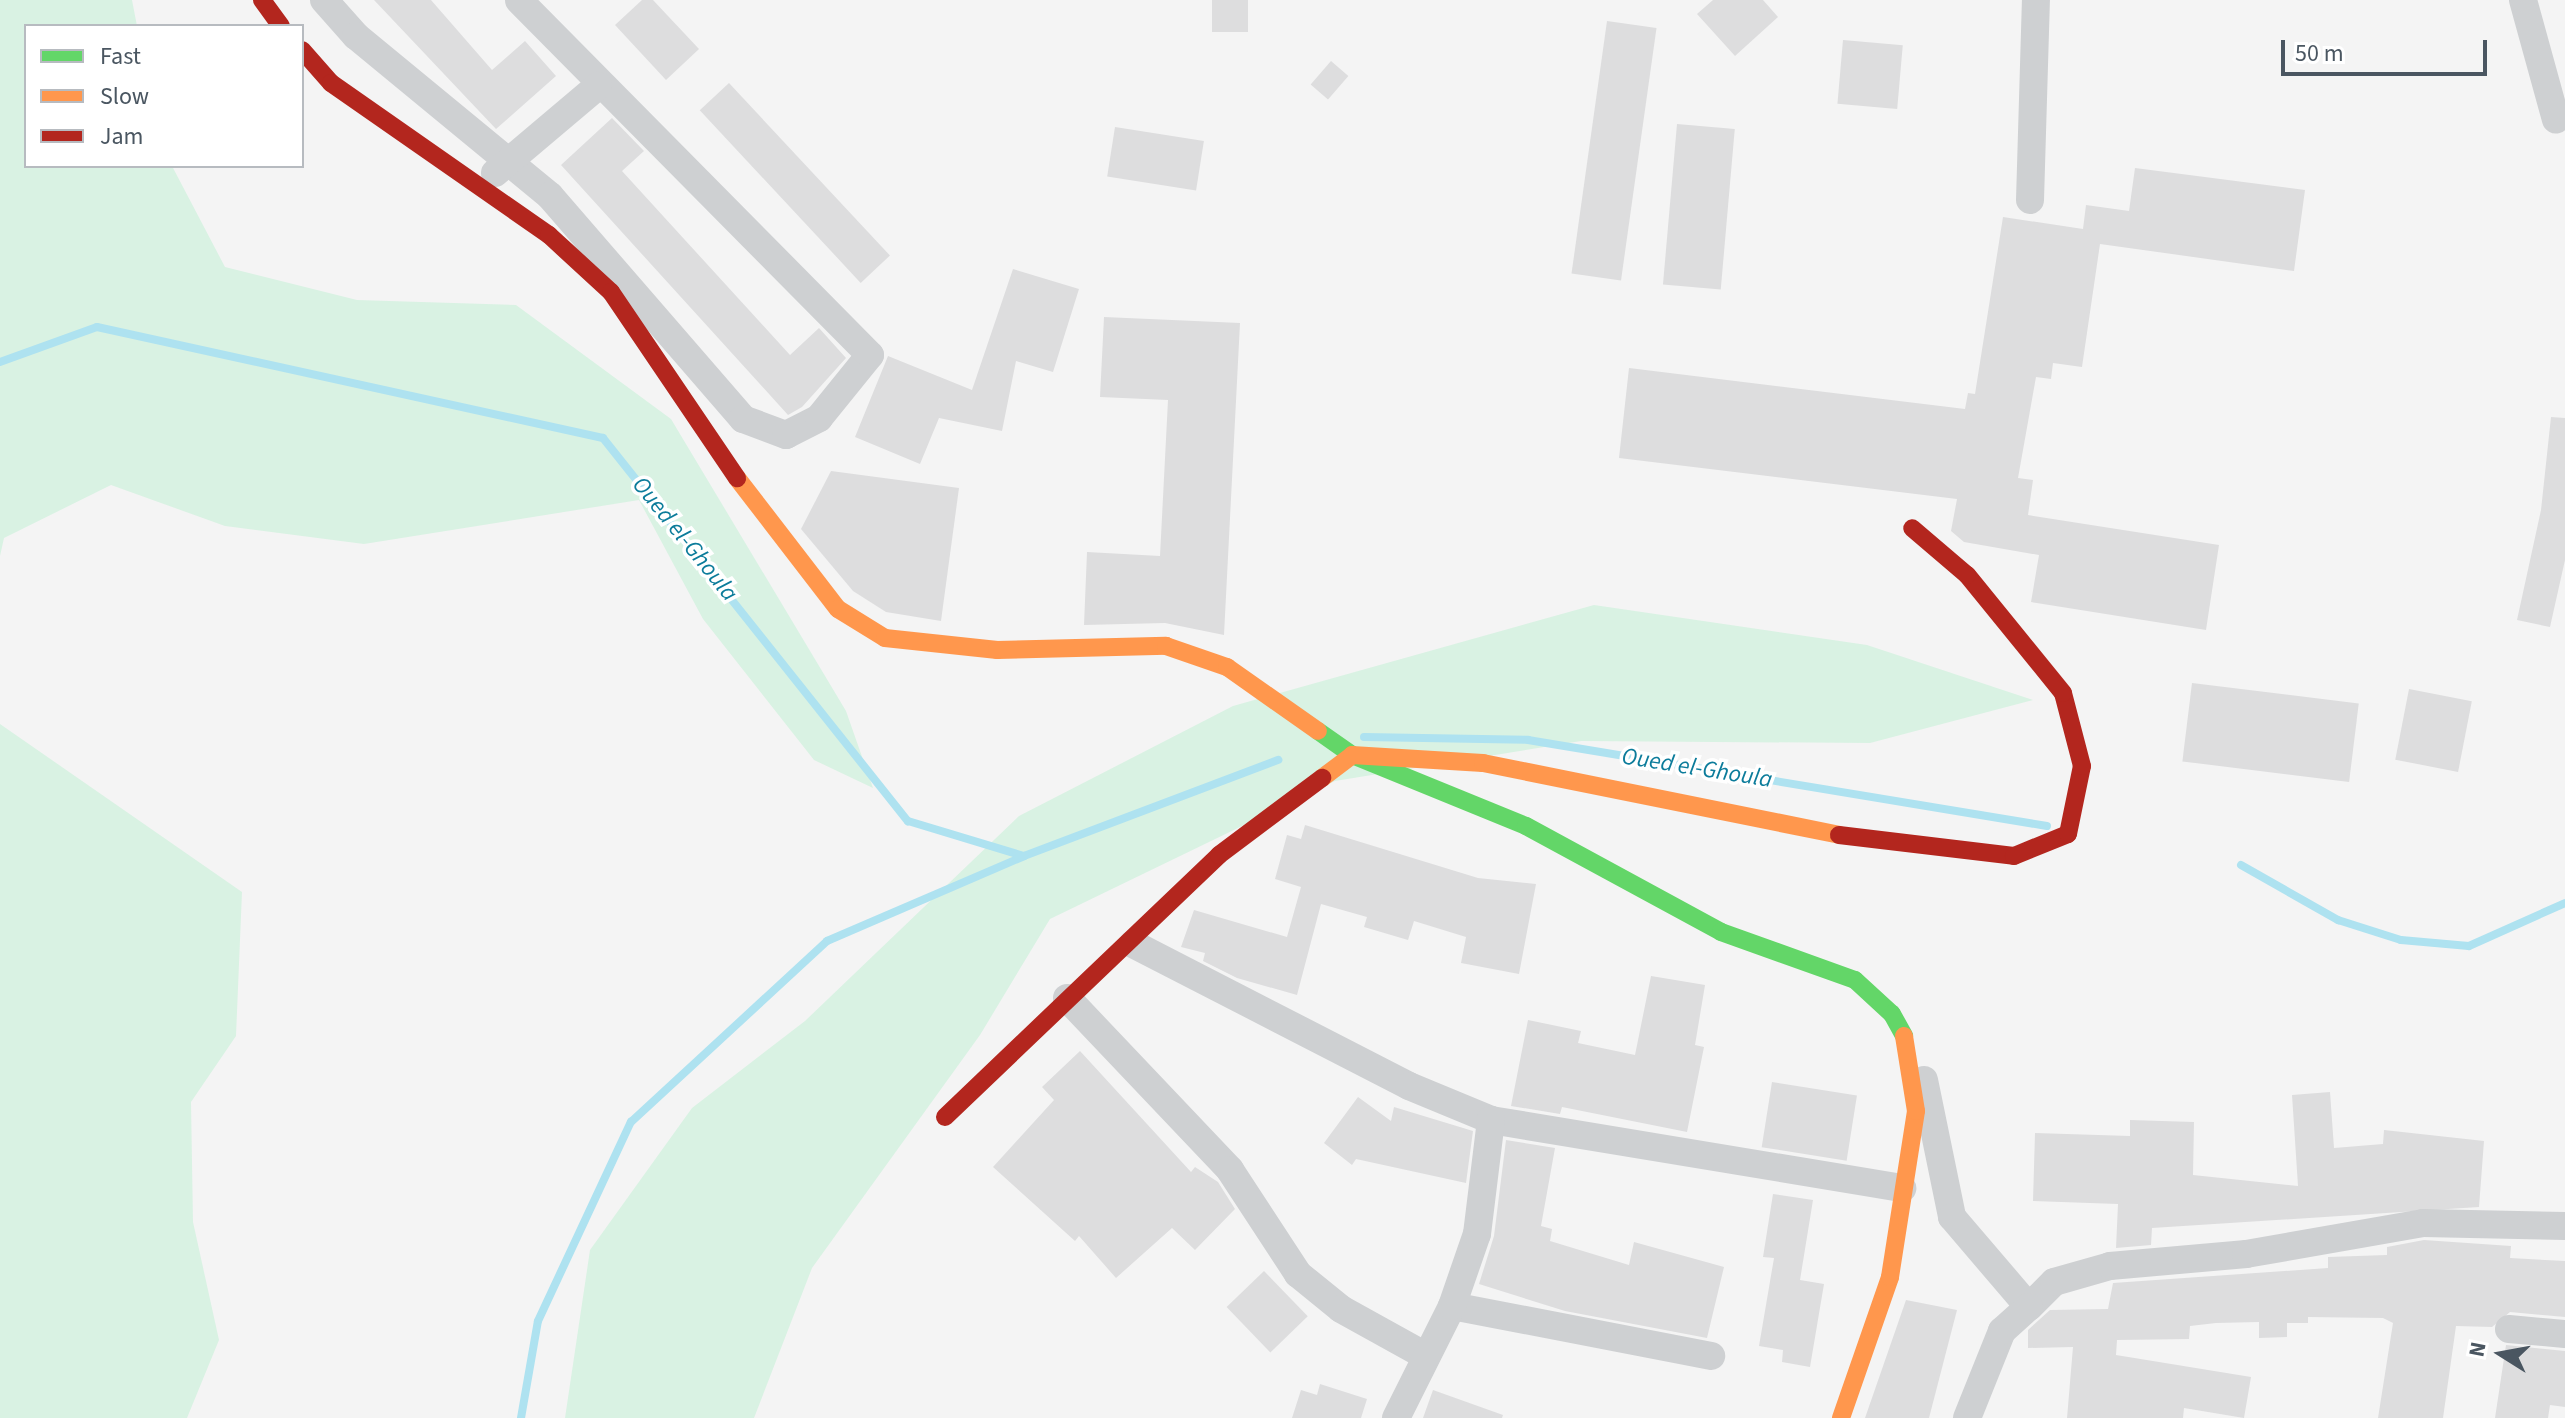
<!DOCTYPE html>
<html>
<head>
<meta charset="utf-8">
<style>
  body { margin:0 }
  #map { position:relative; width:2565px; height:1418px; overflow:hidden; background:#f4f4f4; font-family:"Source Sans 3",sans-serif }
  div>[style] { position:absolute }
  .green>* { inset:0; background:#d9f2e3 }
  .stream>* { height:8px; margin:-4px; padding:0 4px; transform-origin:4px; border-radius:4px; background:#aee2f0 }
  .building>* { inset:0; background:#ddddde; transform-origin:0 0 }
  .street>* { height:28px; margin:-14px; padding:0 14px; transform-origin:14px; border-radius:14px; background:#ced0d2 }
  .fast>* { height:18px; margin:-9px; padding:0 9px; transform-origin:9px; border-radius:9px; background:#63d668 }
  .slow>* { height:18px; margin:-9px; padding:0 9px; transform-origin:9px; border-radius:9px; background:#ff974d }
  .jam>* { height:18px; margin:-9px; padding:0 9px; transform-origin:9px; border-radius:9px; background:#b3261e }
  span { translate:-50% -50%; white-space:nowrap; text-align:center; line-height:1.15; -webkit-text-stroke:7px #fff; paint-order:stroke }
  .water-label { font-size:24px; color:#0c7c9b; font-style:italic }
  .legend { position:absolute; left:24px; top:24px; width:280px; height:144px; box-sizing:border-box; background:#fff; border:2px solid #b7bbc0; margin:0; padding:10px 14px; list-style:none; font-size:24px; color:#4a5661 }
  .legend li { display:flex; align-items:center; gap:16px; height:40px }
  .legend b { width:40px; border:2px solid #b7bbc0 }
  .north { position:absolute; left:2461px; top:1314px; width:80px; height:80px; -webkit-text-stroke:6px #fff; paint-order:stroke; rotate:281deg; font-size:22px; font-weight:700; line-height:32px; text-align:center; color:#4a5661 }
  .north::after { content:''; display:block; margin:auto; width:28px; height:36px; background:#4a5661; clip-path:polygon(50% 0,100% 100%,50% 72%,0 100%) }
  .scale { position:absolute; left:2281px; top:40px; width:206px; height:36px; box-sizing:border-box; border:4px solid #4a5661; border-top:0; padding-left:10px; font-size:24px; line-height:28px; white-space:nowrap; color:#4a5661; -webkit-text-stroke:6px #fff; paint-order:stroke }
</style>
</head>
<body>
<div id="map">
  <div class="green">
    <i style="clip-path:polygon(0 0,132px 0,137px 26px,26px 26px,26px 166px,172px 166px,225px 267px,357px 300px,516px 305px,671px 419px,846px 711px,873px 788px,814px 760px,703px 619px,639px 500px,364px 544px,225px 526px,111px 485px,4px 538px,0 556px)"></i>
    <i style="clip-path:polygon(1594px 605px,1867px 645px,2033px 700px,1870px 743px,1581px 741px,1335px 781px,1050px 919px,980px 1035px,812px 1268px,754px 1418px,565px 1418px,590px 1250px,692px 1108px,805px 1021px,1019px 816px,1233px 706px)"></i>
    <i style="clip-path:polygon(0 724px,242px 892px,236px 1036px,191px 1102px,193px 1222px,219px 1340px,187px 1418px,0 1418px)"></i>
  </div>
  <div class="stream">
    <i style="left:0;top:362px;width:103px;rotate:-19.8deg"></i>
    <i style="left:97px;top:327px;width:518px;rotate:12.37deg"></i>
    <i style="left:603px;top:438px;width:490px;rotate:51.5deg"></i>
    <i style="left:908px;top:821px;width:121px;rotate:16.8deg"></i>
    <i style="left:1024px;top:856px;width:272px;rotate:-20.7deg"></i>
    <i style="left:1364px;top:737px;width:164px;rotate:1deg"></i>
    <i style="left:1528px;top:740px;width:526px;rotate:9.41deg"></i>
    <i style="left:2241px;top:865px;width:112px;rotate:29.6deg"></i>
    <i style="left:2338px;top:920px;width:66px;rotate:17.6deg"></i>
    <i style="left:2401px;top:940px;width:68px;rotate:5deg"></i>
    <i style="left:2469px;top:946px;width:105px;rotate:-24.1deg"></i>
    <i style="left:521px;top:1418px;width:98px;rotate:-80.1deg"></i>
    <i style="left:538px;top:1321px;width:220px;rotate:-65deg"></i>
    <i style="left:631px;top:1122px;width:267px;rotate:-42.7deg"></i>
    <i style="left:827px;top:941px;width:215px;rotate:-23.3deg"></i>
  </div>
  <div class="building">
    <i style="clip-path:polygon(374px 0,431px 0,492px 70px,525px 41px,556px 76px,496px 129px)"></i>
    <i style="clip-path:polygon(642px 0,653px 0,699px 49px,666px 80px,615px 25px)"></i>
    <i style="left:1212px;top:0;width:36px;height:32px"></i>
    <i style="clip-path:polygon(1713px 0,1763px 0,1778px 17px,1735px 56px,1697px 14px)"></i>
    <i style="left:1607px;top:21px;width:50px;height:255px;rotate:8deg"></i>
    <i style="left:1843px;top:40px;width:60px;height:64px;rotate:5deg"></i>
    <i style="left:1331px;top:61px;width:23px;height:31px;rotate:41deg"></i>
    <i style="left:729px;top:83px;width:236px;height:40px;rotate:47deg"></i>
    <i style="clip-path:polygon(612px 118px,644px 151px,622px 171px,790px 355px,819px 328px,846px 358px,802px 407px,788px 415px,561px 165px)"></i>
    <i style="left:1677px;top:124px;width:58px;height:161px;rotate:5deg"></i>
    <i style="left:1115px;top:127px;width:90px;height:50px;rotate:9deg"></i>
    <i style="clip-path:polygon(2135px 168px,2305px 190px,2294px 271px,2100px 244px,2082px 367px,2053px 363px,2051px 379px,2036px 377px,2018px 478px,2033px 480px,2028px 515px,2219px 545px,2206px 630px,2031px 602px,2039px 555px,1964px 542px,1951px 531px,1957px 499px,1619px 458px,1629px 368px,1965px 409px,1968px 393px,1975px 394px,2003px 217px,2083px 229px,2086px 205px,2129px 211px)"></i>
    <i style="clip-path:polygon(1013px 269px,1079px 289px,1053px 372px,1016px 361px,1002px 431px,939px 418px,920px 464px,855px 437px,888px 356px,972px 390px)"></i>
    <i style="clip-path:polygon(1104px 317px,1240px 323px,1224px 635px,1165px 623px,1084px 625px,1087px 552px,1160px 556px,1168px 400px,1100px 397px)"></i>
    <i style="clip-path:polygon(2551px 417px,2565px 418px,2565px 560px,2550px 627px,2517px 620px,2541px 510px)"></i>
    <i style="clip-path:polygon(831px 471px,959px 488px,941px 621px,886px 612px,853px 591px,801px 529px)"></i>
    <i style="left:2192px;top:683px;width:168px;height:79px;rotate:7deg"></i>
    <i style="left:2409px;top:689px;width:64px;height:72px;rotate:11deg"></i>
    <i style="clip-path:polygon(1305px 825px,1478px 878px,1536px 884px,1519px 974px,1461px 963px,1466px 937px,1414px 921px,1408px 940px,1364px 927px,1367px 917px,1321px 904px,1297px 995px,1237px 978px,1203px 961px,1205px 953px,1181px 947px,1194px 910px,1287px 937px,1301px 887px,1275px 879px,1287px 835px,1301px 839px)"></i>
    <i style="clip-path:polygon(1651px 976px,1705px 985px,1695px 1045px,1704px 1047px,1687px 1132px,1562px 1107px,1560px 1114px,1511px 1106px,1528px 1020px,1581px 1031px,1578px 1043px,1635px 1055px)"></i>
    <i style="clip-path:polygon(1080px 1051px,1191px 1172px,1195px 1167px,1218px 1182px,1235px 1209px,1195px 1250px,1172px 1228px,1116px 1278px,1079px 1236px,1075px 1241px,993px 1167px,1054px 1100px,1042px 1087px)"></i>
    <i style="left:1772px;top:1082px;width:86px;height:66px;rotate:9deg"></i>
    <i style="clip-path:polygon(2330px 1092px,2334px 1148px,2383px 1144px,2384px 1130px,2484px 1141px,2479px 1207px,2152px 1228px,2151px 1245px,2116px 1248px,2118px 1204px,2033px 1201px,2035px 1133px,2130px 1136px,2130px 1120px,2194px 1122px,2193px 1175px,2298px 1186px,2292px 1095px)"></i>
    <i style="clip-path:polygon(1358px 1097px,1391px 1121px,1394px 1107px,1473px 1131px,1466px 1183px,1356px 1159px,1352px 1165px,1324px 1143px)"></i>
    <i style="clip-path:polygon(1506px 1140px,1555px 1148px,1541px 1226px,1552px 1229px,1550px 1241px,1629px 1265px,1634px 1242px,1724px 1267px,1707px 1338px,1565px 1311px,1479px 1284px,1494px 1236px)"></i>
    <i style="clip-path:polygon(1773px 1194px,1813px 1200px,1800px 1280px,1824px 1284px,1810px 1367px,1782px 1362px,1783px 1350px,1759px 1346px,1774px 1258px,1763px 1257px)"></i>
    <i style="clip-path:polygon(2424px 1240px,2511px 1246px,2510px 1258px,2565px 1261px,2565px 1317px,2510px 1312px,2492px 1327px,2456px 1326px,2443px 1418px,2378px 1418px,2393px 1323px,2383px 1318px,2308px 1317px,2308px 1323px,2287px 1323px,2287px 1337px,2259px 1338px,2259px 1322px,2216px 1323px,2190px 1326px,2189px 1339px,2117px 1340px,2116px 1355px,2251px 1377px,2244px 1418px,2184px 1408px,2183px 1418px,2067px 1418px,2073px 1347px,2028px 1348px,2028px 1330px,2050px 1310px,2108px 1309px,2113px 1283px,2328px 1268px,2328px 1257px,2387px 1255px,2387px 1247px)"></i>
    <i style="left:1264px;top:1271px;width:63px;height:52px;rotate:46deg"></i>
    <i style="clip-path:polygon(1906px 1300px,1957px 1310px,1929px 1418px,1865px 1418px)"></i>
    <i style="clip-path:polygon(2506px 1345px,2565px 1351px,2565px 1407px,2550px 1405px,2548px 1418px,2495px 1418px)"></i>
    <i style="clip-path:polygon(1320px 1384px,1367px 1399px,1361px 1418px,1292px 1418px,1301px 1390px,1317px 1395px)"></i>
    <i style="clip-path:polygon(1433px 1390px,1503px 1415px,1502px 1418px,1423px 1418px)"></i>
  </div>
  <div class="street">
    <i style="left:324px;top:0;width:48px;rotate:48.4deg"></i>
    <i style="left:356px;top:36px;width:251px;rotate:39.5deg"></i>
    <i style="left:550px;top:196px;width:295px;rotate:49.1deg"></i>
    <i style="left:743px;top:419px;width:46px;rotate:20.4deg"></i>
    <i style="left:786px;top:435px;width:37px;rotate:-27deg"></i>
    <i style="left:819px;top:418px;width:81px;rotate:-51deg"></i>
    <i style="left:870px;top:355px;width:499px;rotate:-134.7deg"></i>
    <i style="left:2523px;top:0;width:124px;rotate:74.6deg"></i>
    <i style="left:495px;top:173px;width:135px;rotate:-40.2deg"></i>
    <i style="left:2030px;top:200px;width:200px;rotate:-88.3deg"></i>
    <i style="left:1133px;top:944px;width:310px;rotate:27.2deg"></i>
    <i style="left:1409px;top:1086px;width:89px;rotate:22.5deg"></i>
    <i style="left:1491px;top:1120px;width:417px;rotate:9.4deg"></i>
    <i style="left:1067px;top:998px;width:237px;rotate:46.5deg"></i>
    <i style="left:1230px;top:1170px;width:124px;rotate:56.8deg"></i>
    <i style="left:1298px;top:1274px;width:55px;rotate:39.1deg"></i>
    <i style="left:1341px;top:1309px;width:95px;rotate:29deg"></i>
    <i style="left:1924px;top:1080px;width:140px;rotate:78.4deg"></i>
    <i style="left:1952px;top:1217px;width:118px;rotate:49.5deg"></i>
    <i style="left:2029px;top:1307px;width:35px;rotate:-45deg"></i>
    <i style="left:2054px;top:1282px;width:58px;rotate:-15.9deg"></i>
    <i style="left:2110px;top:1266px;width:137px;rotate:-5deg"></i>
    <i style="left:2246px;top:1254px;width:180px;rotate:-9.9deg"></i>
    <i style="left:2423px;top:1223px;width:142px;rotate:1.2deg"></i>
    <i style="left:1452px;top:1306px;width:264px;rotate:10.9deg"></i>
    <i style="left:2509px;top:1329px;width:56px;rotate:5.1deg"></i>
    <i style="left:1396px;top:1418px;width:125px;rotate:-63.4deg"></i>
    <i style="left:1452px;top:1306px;width:76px;rotate:-70.9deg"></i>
    <i style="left:1477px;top:1234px;width:115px;rotate:-83deg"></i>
    <i style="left:1967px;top:1418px;width:94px;rotate:-68.1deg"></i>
    <i style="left:2002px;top:1331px;width:36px;rotate:-42deg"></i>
  </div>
  <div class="fast">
    <i style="left:1318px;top:731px;width:42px;rotate:35.2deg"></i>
    <i style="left:1352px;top:755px;width:188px;rotate:22.2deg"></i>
    <i style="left:1526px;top:826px;width:222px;rotate:28.5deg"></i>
    <i style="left:1721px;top:932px;width:142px;rotate:19.7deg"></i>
    <i style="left:1855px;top:980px;width:50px;rotate:42.6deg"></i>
    <i style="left:1892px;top:1014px;width:25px;rotate:61deg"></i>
  </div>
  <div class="slow">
    <i style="left:737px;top:478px;width:165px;rotate:52.4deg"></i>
    <i style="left:838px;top:609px;width:55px;rotate:31.7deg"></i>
    <i style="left:885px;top:638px;width:113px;rotate:6.1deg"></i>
    <i style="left:997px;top:650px;width:169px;rotate:-1.4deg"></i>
    <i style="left:1166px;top:646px;width:65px;rotate:19deg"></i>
    <i style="left:1227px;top:667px;width:111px;rotate:35.1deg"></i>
    <i style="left:1322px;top:778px;width:38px;rotate:-37deg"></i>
    <i style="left:1352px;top:755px;width:131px;rotate:3.5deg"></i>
    <i style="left:1483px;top:763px;width:363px;rotate:11.4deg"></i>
    <i style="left:1841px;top:1418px;width:149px;rotate:-70.8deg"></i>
    <i style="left:1890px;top:1277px;width:168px;rotate:-81.1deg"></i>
    <i style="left:1916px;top:1111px;width:76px;rotate:-99.1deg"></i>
  </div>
  <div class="jam">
    <i style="left:262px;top:0;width:32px;rotate:54deg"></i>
    <i style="left:302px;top:50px;width:44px;rotate:48.7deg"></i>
    <i style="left:331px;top:83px;width:266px;rotate:34.9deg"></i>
    <i style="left:549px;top:235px;width:84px;rotate:42.6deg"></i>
    <i style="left:611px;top:292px;width:225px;rotate:55.9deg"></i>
    <i style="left:1839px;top:835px;width:176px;rotate:6.8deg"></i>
    <i style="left:2014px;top:856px;width:58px;rotate:-22.2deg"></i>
    <i style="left:2068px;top:834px;width:69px;rotate:-78.4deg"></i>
    <i style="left:2082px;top:766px;width:75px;rotate:-104.6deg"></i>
    <i style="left:2063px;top:693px;width:152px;rotate:-129.1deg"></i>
    <i style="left:1967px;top:575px;width:72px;rotate:-139.5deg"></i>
    <i style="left:945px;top:1117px;width:379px;rotate:-43.7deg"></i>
    <i style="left:1219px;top:855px;width:129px;rotate:-36.8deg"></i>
  </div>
  <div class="water-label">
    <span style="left:685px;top:539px;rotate:51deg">Oued el-Ghoula</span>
    <span style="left:1697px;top:768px;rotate:9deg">Oued el-Ghoula</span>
  </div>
  <ul class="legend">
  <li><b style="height:10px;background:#63d668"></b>Fast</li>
  <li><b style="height:10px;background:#ff974d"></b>Slow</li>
  <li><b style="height:10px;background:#b3261e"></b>Jam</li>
  </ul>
  <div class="north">N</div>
  <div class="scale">50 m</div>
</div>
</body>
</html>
